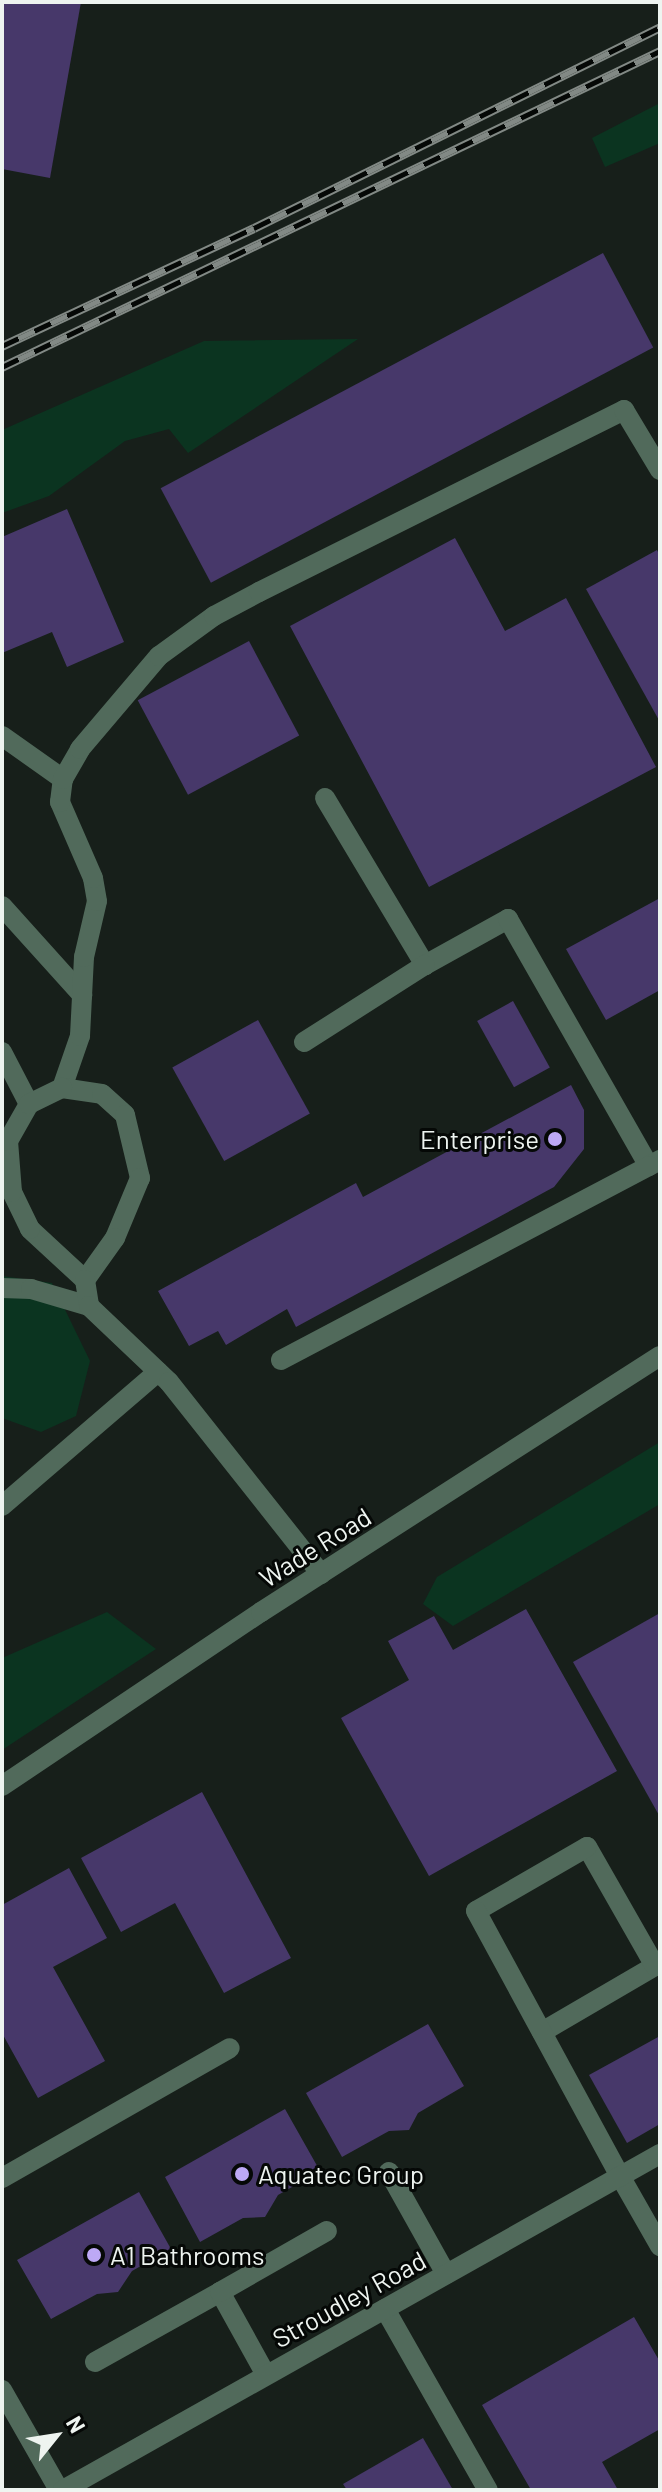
<!DOCTYPE html>
<html>
<head>
<meta charset="utf-8">
<style>
  body { margin:0 }
  #map { position:relative; width:662px; height:2492px; overflow:hidden; background:#171f1a; font-family:Barlow,sans-serif }
  div>[style] { position:absolute }
  .green>* { inset:0; background:#0b3420 }
  .building>* { inset:0; background:#47386a; transform-origin:0 0 }
  .service>* { height:20px; margin:-10px; padding:0 10px; transform-origin:10px; border-radius:10px; background:#516a5b }
  .minor>* { height:20px; margin:-10px; padding:0 10px; transform-origin:10px; border-radius:10px; background:#516a5b }
  .tertiary>* { height:20px; margin:-10px; padding:0 10px; transform-origin:10px; border-radius:10px; background:#516a5b }
  .rail>* { height:9px; margin-top:-4.5px; transform-origin:0; background:repeating-linear-gradient(90deg,#050806 0 18px,#828985 0 36px); box-sizing:border-box; border-block:2px solid #828985 }
  .dots>* { width:22px; height:22px; translate:-50% -50%; box-sizing:border-box; border:4px solid #050806; border-radius:50% }
  span { translate:-50% -50%; white-space:nowrap; text-align:center; line-height:1.15; -webkit-text-stroke:6px #050806; paint-order:stroke }
  .poi-label { font-size:26px; color:#eef4f0 }
  .right { translate:-100% -50%; text-align:right }
  .left { translate:0 -50%; text-align:left }
  .street-label { font-size:26px; color:#eef4f0 }
  .frame { position:absolute; inset:0; border:4px solid #eef4f0; pointer-events:none }
  .north { position:absolute; left:16px; top:2396px; width:80px; height:80px; -webkit-text-stroke:6px #050806; paint-order:stroke; rotate:60deg; font-size:22px; font-weight:700; line-height:32px; text-align:center; color:#eef4f0 }
  .north::after { content:''; display:block; margin:auto; width:28px; height:36px; background:#eef4f0; clip-path:polygon(50% 0,100% 100%,50% 72%,0 100%) }
</style>
</head>
<body>
<div id="map">
  <div class="green">
    <i style="clip-path:polygon(660px 103px,660px 143px,605px 167px,592px 138px)"></i>
    <i style="clip-path:polygon(358px 339px,188px 453px,169px 429px,125px 441px,49px 496px,2px 513px,2px 430px,204px 341px)"></i>
    <i style="clip-path:polygon(2px 1276px,52px 1283px,90px 1361px,76px 1416px,41px 1432px,2px 1418px)"></i>
    <i style="clip-path:polygon(660px 1442px,660px 1504px,453px 1626px,423px 1604px,437px 1577px)"></i>
    <i style="clip-path:polygon(107px 1612px,156px 1649px,2px 1750px,2px 1658px)"></i>
  </div>
  <div class="building">
    <i style="clip-path:polygon(2px 2px,81px 2px,50px 178px,2px 169px)"></i>
    <i style="left:603px;top:253px;width:107px;height:501px;rotate:62deg"></i>
    <i style="clip-path:polygon(67px 509px,124px 642px,67px 667px,52px 632px,2px 653px,2px 537px)"></i>
    <i style="clip-path:polygon(455px 538px,505px 631px,566px 598px,656px 767px,429px 887px,290px 626px)"></i>
    <i style="clip-path:polygon(657px 550px,660px 556px,660px 722px,586px 589px)"></i>
    <i style="left:249px;top:641px;width:107px;height:126px;rotate:62deg"></i>
    <i style="clip-path:polygon(660px 898px,660px 990px,606px 1020px,566px 949px)"></i>
    <i style="left:513px;top:1001px;width:76px;height:41px;rotate:61deg"></i>
    <i style="left:258px;top:1020px;width:107px;height:98px;rotate:61deg"></i>
    <i style="clip-path:polygon(571px 1085px,584px 1110px,584px 1149px,554px 1187px,296px 1327px,287px 1309px,226px 1345px,218px 1331px,189px 1346px,158px 1291px,356px 1183px,363px 1197px)"></i>
    <i style="clip-path:polygon(526px 1609px,617px 1771px,429px 1876px,341px 1718px,409px 1680px,388px 1641px,434px 1616px,453px 1650px)"></i>
    <i style="clip-path:polygon(660px 1613px,660px 1817px,573px 1662px)"></i>
    <i style="clip-path:polygon(202px 1792px,291px 1958px,224px 1993px,175px 1903px,121px 1932px,81px 1858px)"></i>
    <i style="clip-path:polygon(69px 1868px,107px 1938px,53px 1967px,105px 2061px,38px 2098px,2px 2033px,2px 1905px)"></i>
    <i style="clip-path:polygon(428px 2024px,464px 2086px,418px 2113px,409px 2130px,389px 2131px,342px 2157px,306px 2093px)"></i>
    <i style="clip-path:polygon(660px 2036px,660px 2124px,627px 2143px,589px 2075px)"></i>
    <i style="clip-path:polygon(285px 2109px,320px 2171px,278px 2195px,265px 2217px,243px 2218px,200px 2242px,165px 2177px)"></i>
    <i style="clip-path:polygon(139px 2192px,171px 2249px,132px 2271px,118px 2292px,97px 2294px,51px 2319px,17px 2260px)"></i>
    <i style="clip-path:polygon(634px 2317px,660px 2362px,660px 2429px,602px 2462px,618px 2490px,531px 2490px,482px 2405px)"></i>
    <i style="clip-path:polygon(423px 2438px,453px 2490px,347px 2490px,343px 2484px)"></i>
  </div>
  <div class="service">
    <i style="left:2px;top:736px;width:75px;rotate:35.2deg"></i>
    <i style="left:325px;top:798px;width:195px;rotate:59.1deg"></i>
    <i style="left:425px;top:965px;width:95px;rotate:-29deg"></i>
    <i style="left:508px;top:919px;width:284px;rotate:60.3deg"></i>
    <i style="left:649px;top:1166px;width:13px;rotate:-29deg"></i>
    <i style="left:2px;top:906px;width:120px;rotate:48deg"></i>
    <i style="left:304px;top:1042px;width:143px;rotate:-32.5deg"></i>
    <i style="left:2px;top:1052px;width:59px;rotate:62.6deg"></i>
    <i style="left:62px;top:1088px;width:55px;rotate:-70.9deg"></i>
    <i style="left:80px;top:1036px;width:79px;rotate:-87.1deg"></i>
    <i style="left:84px;top:957px;width:57px;rotate:-76.9deg"></i>
    <i style="left:97px;top:901px;width:23px;rotate:-100deg"></i>
    <i style="left:93px;top:878px;width:83px;rotate:-113.5deg"></i>
    <i style="left:60px;top:802px;width:23px;rotate:-83deg"></i>
    <i style="left:63px;top:779px;width:34px;rotate:-60deg"></i>
    <i style="left:80px;top:749px;width:122px;rotate:-49.7deg"></i>
    <i style="left:159px;top:656px;width:68px;rotate:-36deg"></i>
    <i style="left:214px;top:616px;width:51px;rotate:-28.1deg"></i>
    <i style="left:259px;top:592px;width:408px;rotate:-26.5deg"></i>
    <i style="left:624px;top:410px;width:70px;rotate:59deg"></i>
    <i style="left:2px;top:1288px;width:29px;rotate:2deg"></i>
    <i style="left:31px;top:1289px;width:60px;rotate:16.3deg"></i>
    <i style="left:281px;top:1360px;width:416px;rotate:-27.8deg"></i>
    <i style="left:2px;top:1506px;width:206px;rotate:-40.7deg"></i>
    <i style="left:542px;top:2032px;width:131px;rotate:-30.3deg"></i>
    <i style="left:655px;top:1966px;width:137px;rotate:-119.7deg"></i>
    <i style="left:587px;top:1847px;width:128px;rotate:150deg"></i>
    <i style="left:476px;top:1911px;width:302px;rotate:61.5deg"></i>
    <i style="left:620px;top:2176px;width:81px;rotate:60.3deg"></i>
    <i style="left:389px;top:2172px;width:117px;rotate:60.8deg"></i>
    <i style="left:2px;top:2178px;width:262px;rotate:-29.7deg"></i>
    <i style="left:385px;top:2309px;width:208px;rotate:60.4deg"></i>
    <i style="left:95px;top:2362px;width:143px;rotate:-29.2deg"></i>
    <i style="left:266px;top:2375px;width:95px;rotate:-119deg"></i>
    <i style="left:220px;top:2292px;width:123px;rotate:-29.7deg"></i>
  </div>
  <div class="minor">
    <i style="left:62px;top:1088px;width:40px;rotate:8.5deg"></i>
    <i style="left:102px;top:1094px;width:31px;rotate:42deg"></i>
    <i style="left:125px;top:1115px;width:65px;rotate:76.6deg"></i>
    <i style="left:140px;top:1178px;width:65px;rotate:112.6deg"></i>
    <i style="left:115px;top:1238px;width:52px;rotate:125.5deg"></i>
    <i style="left:85px;top:1280px;width:75px;rotate:-137.2deg"></i>
    <i style="left:30px;top:1229px;width:41px;rotate:-115.9deg"></i>
    <i style="left:12px;top:1192px;width:51px;rotate:-94.5deg"></i>
    <i style="left:8px;top:1141px;width:43px;rotate:-60.4deg"></i>
    <i style="left:29px;top:1104px;width:37px;rotate:-26deg"></i>
    <i style="left:85px;top:1280px;width:26px;rotate:81deg"></i>
    <i style="left:89px;top:1306px;width:110px;rotate:43.5deg"></i>
    <i style="left:169px;top:1382px;width:245px;rotate:51.6deg"></i>
    <i style="left:2px;top:2390px;width:115px;rotate:60.3deg"></i>
    <i style="left:63px;top:2490px;width:685px;rotate:-29.37deg"></i>
  </div>
  <div class="tertiary">
    <i style="left:2px;top:1786px;width:312px;rotate:-33.9deg"></i>
    <i style="left:261px;top:1612px;width:474px;rotate:-32.7deg"></i>
  </div>
  <div class="rail">
    <i style="left:2px;top:346px;width:278px;rotate:-25.1deg"></i>
    <i style="left:254px;top:228px;width:453px;rotate:-26.3deg"></i>
    <i style="left:2px;top:367px;width:730px;rotate:-25.65deg"></i>
  </div>
  <div class="dots">
    <i style="left:555px;top:1139px;background:#bda9f5"></i>
    <i style="left:242px;top:2174px;background:#bda9f5"></i>
    <i style="left:94px;top:2255px;background:#bda9f5"></i>
  </div>
  <div class="poi-label">
    <span class="right" style="left:539px;top:1139px">Enterprise</span>
    <span class="left" style="left:258px;top:2174px">Aquatec Group</span>
    <span class="left" style="left:110px;top:2255px">A1 Bathrooms</span>
  </div>
  <div class="street-label">
    <span style="left:315px;top:1547px;rotate:-32deg">Wade Road</span>
    <span style="left:349px;top:2299px;rotate:-29deg">Stroudley Road</span>
  </div>
  <div class="frame"></div>
  <div class="north">N</div>
</div>
</body>
</html>
